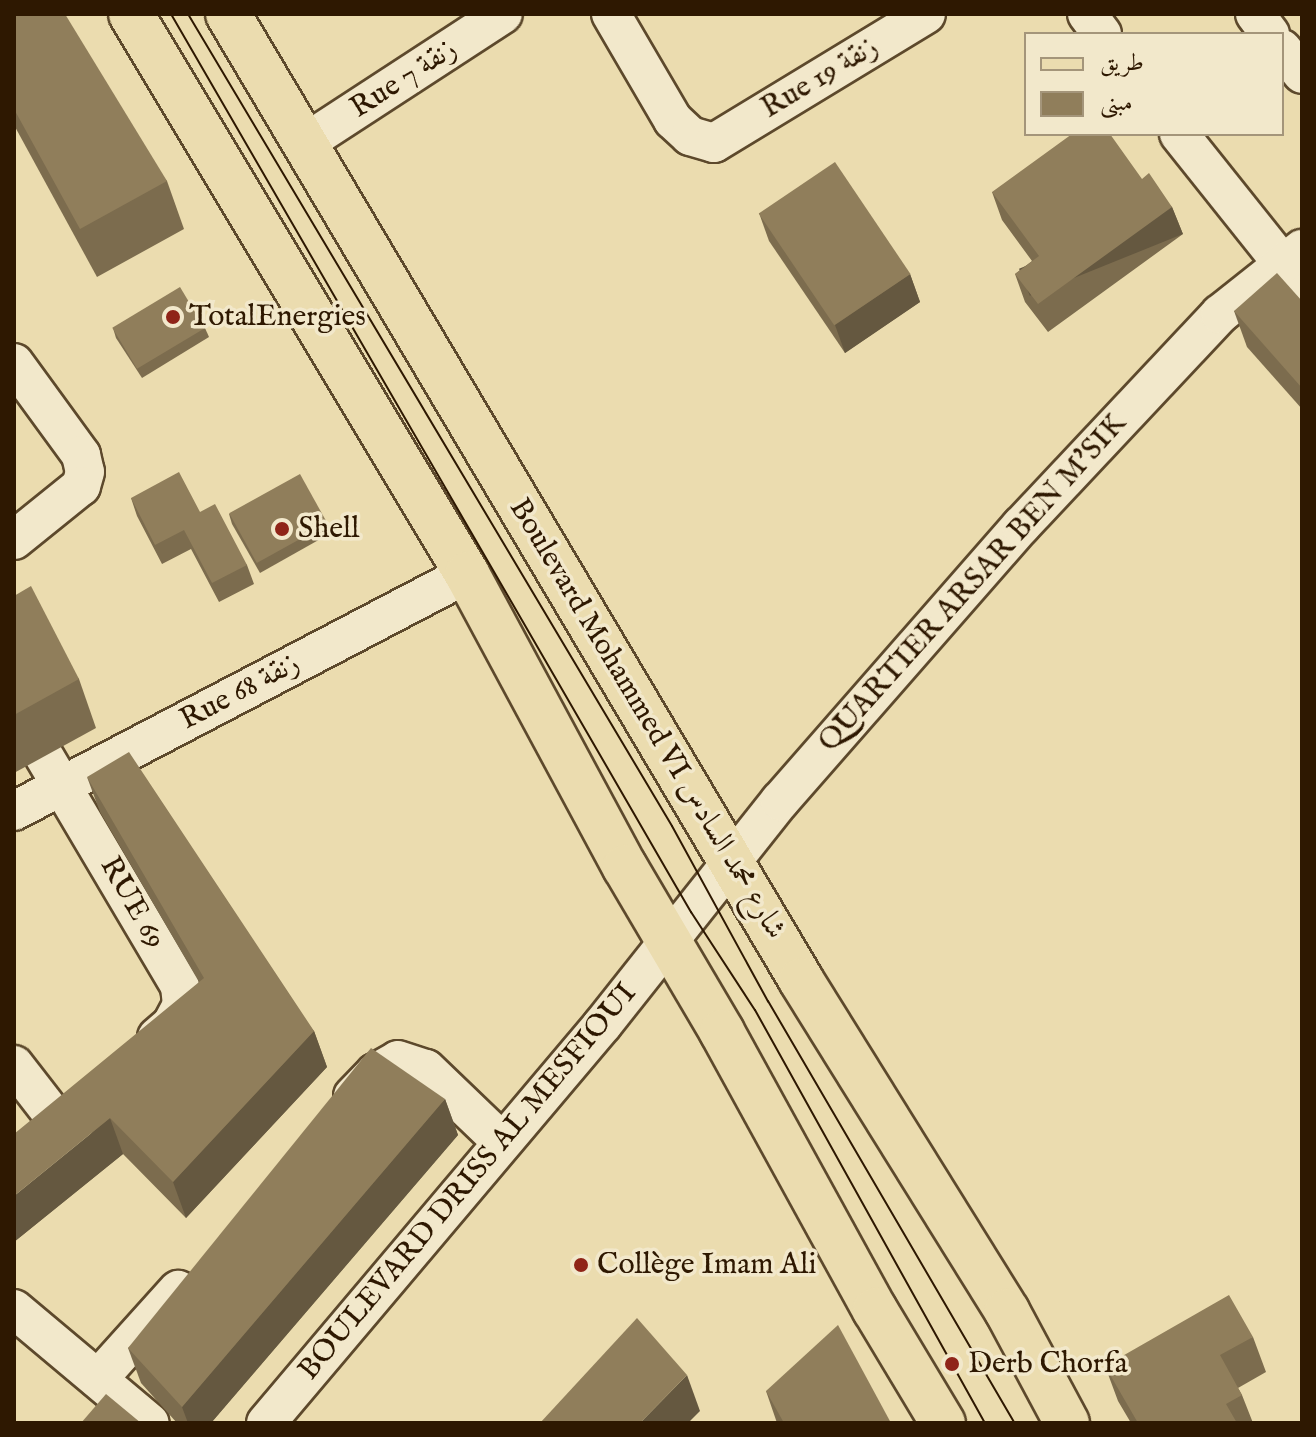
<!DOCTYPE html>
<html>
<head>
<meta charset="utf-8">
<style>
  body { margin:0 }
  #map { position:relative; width:1316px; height:1437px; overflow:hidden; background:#ebdcaf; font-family:"IM FELL English",Amiri,serif }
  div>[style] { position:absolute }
  .roads { filter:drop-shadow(2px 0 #5d492c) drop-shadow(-2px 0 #5d492c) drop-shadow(0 2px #5d492c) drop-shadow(0 -2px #5d492c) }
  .street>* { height:38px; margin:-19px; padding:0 19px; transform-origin:19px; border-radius:19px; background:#f2e8cb }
  .primary>* { height:44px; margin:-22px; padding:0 22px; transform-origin:22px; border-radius:22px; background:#ebdcaf }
  .tram>* { height:2px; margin:-1px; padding:0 1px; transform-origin:1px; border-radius:1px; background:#2e1801 }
  .wall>* { inset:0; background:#7c6c4e }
  .shaded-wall>* { inset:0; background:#655840; transform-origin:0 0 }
  .building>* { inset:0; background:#907e5b; transform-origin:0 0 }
  .dots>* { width:22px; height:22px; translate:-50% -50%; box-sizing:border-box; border:4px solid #f2e8cb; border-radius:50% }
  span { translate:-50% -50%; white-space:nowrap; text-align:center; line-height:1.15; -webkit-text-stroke:7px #f2e8cb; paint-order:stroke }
  .street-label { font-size:30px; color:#2e1801 }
  .poi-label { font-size:30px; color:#2e1801 }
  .left { translate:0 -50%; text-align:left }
  .frame { position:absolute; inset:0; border:16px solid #2e1801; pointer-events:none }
  .legend { position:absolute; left:1024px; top:32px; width:260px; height:104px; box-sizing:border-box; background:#f2e8cb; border:2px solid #a4957a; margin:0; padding:10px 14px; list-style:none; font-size:24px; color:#2e1801 }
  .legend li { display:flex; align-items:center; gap:16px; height:40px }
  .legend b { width:40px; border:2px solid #a4957a }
</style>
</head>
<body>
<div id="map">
  <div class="roads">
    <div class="street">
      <i style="left:611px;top:14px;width:123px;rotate:59.7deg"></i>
      <i style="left:673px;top:120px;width:23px;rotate:43deg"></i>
      <i style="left:690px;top:136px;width:25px;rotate:16deg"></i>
      <i style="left:714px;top:143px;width:248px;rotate:-31.3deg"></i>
      <i style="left:1087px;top:14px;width:25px;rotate:53deg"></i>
      <i style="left:1255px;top:14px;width:25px;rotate:53deg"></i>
      <i style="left:1282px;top:49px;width:32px;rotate:51deg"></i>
      <i style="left:1179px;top:134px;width:197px;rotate:51.4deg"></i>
      <i style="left:305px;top:143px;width:236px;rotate:-33.1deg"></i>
      <i style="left:14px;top:363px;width:114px;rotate:53.9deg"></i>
      <i style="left:81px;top:455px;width:17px;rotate:77deg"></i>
      <i style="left:85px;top:472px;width:15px;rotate:106deg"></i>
      <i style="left:81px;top:486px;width:86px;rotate:141.1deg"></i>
      <i style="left:44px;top:756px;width:267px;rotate:59.4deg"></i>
      <i style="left:180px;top:986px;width:19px;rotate:84deg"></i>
      <i style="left:182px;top:1005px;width:21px;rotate:118deg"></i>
      <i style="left:172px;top:1024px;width:20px;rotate:139deg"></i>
      <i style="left:14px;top:811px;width:511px;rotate:-27.62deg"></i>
      <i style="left:14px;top:1065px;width:73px;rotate:52.2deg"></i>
      <i style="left:353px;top:1096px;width:32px;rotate:-46deg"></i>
      <i style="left:375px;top:1073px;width:26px;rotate:-29deg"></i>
      <i style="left:398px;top:1060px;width:29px;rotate:18deg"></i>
      <i style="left:426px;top:1069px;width:105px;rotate:43.8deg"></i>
      <i style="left:14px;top:1309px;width:177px;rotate:40deg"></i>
      <i style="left:98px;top:1379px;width:120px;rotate:-48deg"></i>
      <i style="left:266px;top:1423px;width:522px;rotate:-49.82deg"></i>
      <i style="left:603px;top:1024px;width:285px;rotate:-51.6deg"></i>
      <i style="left:780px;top:801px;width:366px;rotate:-48.8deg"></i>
      <i style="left:1021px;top:526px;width:291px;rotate:-46.8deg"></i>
      <i style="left:1220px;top:314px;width:105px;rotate:-38.4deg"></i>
    </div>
    <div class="primary">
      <i style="left:131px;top:14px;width:653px;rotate:59.04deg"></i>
      <i style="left:467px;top:574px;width:333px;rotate:61.7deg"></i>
      <i style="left:625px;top:867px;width:191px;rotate:59.5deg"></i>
      <i style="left:722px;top:1032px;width:317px;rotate:61.2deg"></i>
      <i style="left:875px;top:1310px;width:132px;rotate:59deg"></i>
      <i style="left:228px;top:14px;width:1123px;rotate:59.32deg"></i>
      <i style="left:801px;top:980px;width:390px;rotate:58.1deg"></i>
      <i style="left:1007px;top:1311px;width:127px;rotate:61.8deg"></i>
    </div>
  </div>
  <div class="tram">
    <i style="left:171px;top:14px;width:1038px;rotate:59.93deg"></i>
    <i style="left:691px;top:912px;width:117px;rotate:56.9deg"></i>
    <i style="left:755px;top:1010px;width:473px;rotate:60.9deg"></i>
    <i style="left:188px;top:14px;width:945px;rotate:59.2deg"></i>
    <i style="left:672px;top:826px;width:200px;rotate:61.3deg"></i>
    <i style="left:768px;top:1001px;width:489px;rotate:59.7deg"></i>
  </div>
  <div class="wall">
    <i style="clip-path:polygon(14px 14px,167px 181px,184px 229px,97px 277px,14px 125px)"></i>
    <i style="clip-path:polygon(1142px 179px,1172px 207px,1183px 234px,1048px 332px,1025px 302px,1015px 274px,1032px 261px,1002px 220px,992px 192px)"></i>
    <i style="clip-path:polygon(759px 213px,910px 274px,920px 302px,845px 353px,769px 241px)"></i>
    <i style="clip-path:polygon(1302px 301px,1302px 409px,1247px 347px,1234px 311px)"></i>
    <i style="clip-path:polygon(113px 328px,205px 328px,209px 337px,142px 378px,116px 338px)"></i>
    <i style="clip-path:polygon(131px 498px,200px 512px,247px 565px,254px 584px,219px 602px,191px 549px,162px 564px,137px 516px)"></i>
    <i style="clip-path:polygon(229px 514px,328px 524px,331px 533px,260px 573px,232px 524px)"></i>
    <i style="clip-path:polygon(14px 596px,79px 679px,96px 728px,14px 773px)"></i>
    <i style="clip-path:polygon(87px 777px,314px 1031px,327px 1067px,186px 1218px,123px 1154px,14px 1242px,199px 982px,100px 812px)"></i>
    <i style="clip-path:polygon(445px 1099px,458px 1135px,211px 1423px,177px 1423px,141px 1383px,128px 1348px)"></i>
    <i style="clip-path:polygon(1253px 1337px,1266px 1372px,1238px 1388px,1242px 1395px,1253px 1423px,1131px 1423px,1118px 1401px,1105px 1366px)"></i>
    <i style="clip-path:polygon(766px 1391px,891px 1423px,777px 1423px)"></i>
  </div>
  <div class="shaded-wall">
    <i style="left:1172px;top:207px;width:29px;height:165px;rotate:68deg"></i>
    <i style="clip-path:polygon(910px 274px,920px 302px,845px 353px,835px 325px)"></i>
    <i style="clip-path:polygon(314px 1031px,327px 1067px,186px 1218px,173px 1182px)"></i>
    <i style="clip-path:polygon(445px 1099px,458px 1135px,211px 1423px,188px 1423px,182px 1407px)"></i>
    <i style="clip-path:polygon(110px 1118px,123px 1154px,14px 1242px,14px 1196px)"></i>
    <i style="clip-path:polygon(687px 1375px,700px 1411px,688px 1423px,640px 1423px)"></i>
  </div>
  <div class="building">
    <i style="clip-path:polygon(14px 14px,65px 14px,167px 181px,80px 229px,14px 109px)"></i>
    <i style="clip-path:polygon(1072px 134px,1110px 134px,1142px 179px,1149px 173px,1172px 207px,1038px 304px,1015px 274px,1039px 256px,992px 192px)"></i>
    <i style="left:835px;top:162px;width:135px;height:92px;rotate:56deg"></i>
    <i style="clip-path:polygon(1277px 273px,1302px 301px,1302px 388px,1234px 311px)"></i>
    <i style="left:180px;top:287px;width:48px;height:79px;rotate:59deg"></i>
    <i style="clip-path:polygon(179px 472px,200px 512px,215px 504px,247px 565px,212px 583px,184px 530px,155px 545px,131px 498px)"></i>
    <i style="left:300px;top:474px;width:57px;height:81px;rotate:61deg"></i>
    <i style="clip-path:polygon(31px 586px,79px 679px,14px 715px,14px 596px)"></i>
    <i style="clip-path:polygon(129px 752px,314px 1031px,173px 1182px,110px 1118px,14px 1196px,14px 1134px,204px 978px,87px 777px)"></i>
    <i style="clip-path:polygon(371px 1048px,445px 1099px,182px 1407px,128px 1348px)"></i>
    <i style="clip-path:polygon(1229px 1295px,1253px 1337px,1220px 1355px,1242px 1395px,1226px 1404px,1237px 1423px,1138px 1423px,1105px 1366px)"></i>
    <i style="clip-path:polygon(637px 1318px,687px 1375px,640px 1423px,540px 1423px)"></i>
    <i style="clip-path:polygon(838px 1325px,891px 1423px,784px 1423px,766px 1391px)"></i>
    <i style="clip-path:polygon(106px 1394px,141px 1423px,81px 1423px)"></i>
  </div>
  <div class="dots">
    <i style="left:173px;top:317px;background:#8f2418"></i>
    <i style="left:282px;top:529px;background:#8f2418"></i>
    <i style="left:581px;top:1265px;background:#8f2418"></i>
    <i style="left:952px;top:1364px;background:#8f2418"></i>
  </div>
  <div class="street-label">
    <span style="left:820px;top:78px;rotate:-31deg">Rue 19 زنقة</span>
    <span style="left:404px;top:79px;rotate:-33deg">Rue 7 زنقة</span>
    <span style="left:973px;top:583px;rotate:-48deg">QUARTIER ARSAR BEN M'SIK</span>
    <span style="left:240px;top:692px;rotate:-28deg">Rue 68 زنقة</span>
    <span style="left:647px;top:719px;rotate:59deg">Boulevard Mohammed VI شارع محمد السادس</span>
    <span style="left:132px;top:903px;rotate:60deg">RUE 69</span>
    <span style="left:468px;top:1182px;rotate:-50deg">BOULEVARD DRISS AL MESFIOUI</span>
  </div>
  <div class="poi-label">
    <span class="left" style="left:189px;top:317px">TotalEnergies</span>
    <span class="left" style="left:298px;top:529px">Shell</span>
    <span class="left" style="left:597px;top:1265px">Collège Imam Ali</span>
    <span class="left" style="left:968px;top:1364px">Derb Chorfa</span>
  </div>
  <div class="frame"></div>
  <ul class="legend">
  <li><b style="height:10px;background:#ebdcaf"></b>طريق</li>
  <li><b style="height:22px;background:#907e5b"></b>مبنى</li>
  </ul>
</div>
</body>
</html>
